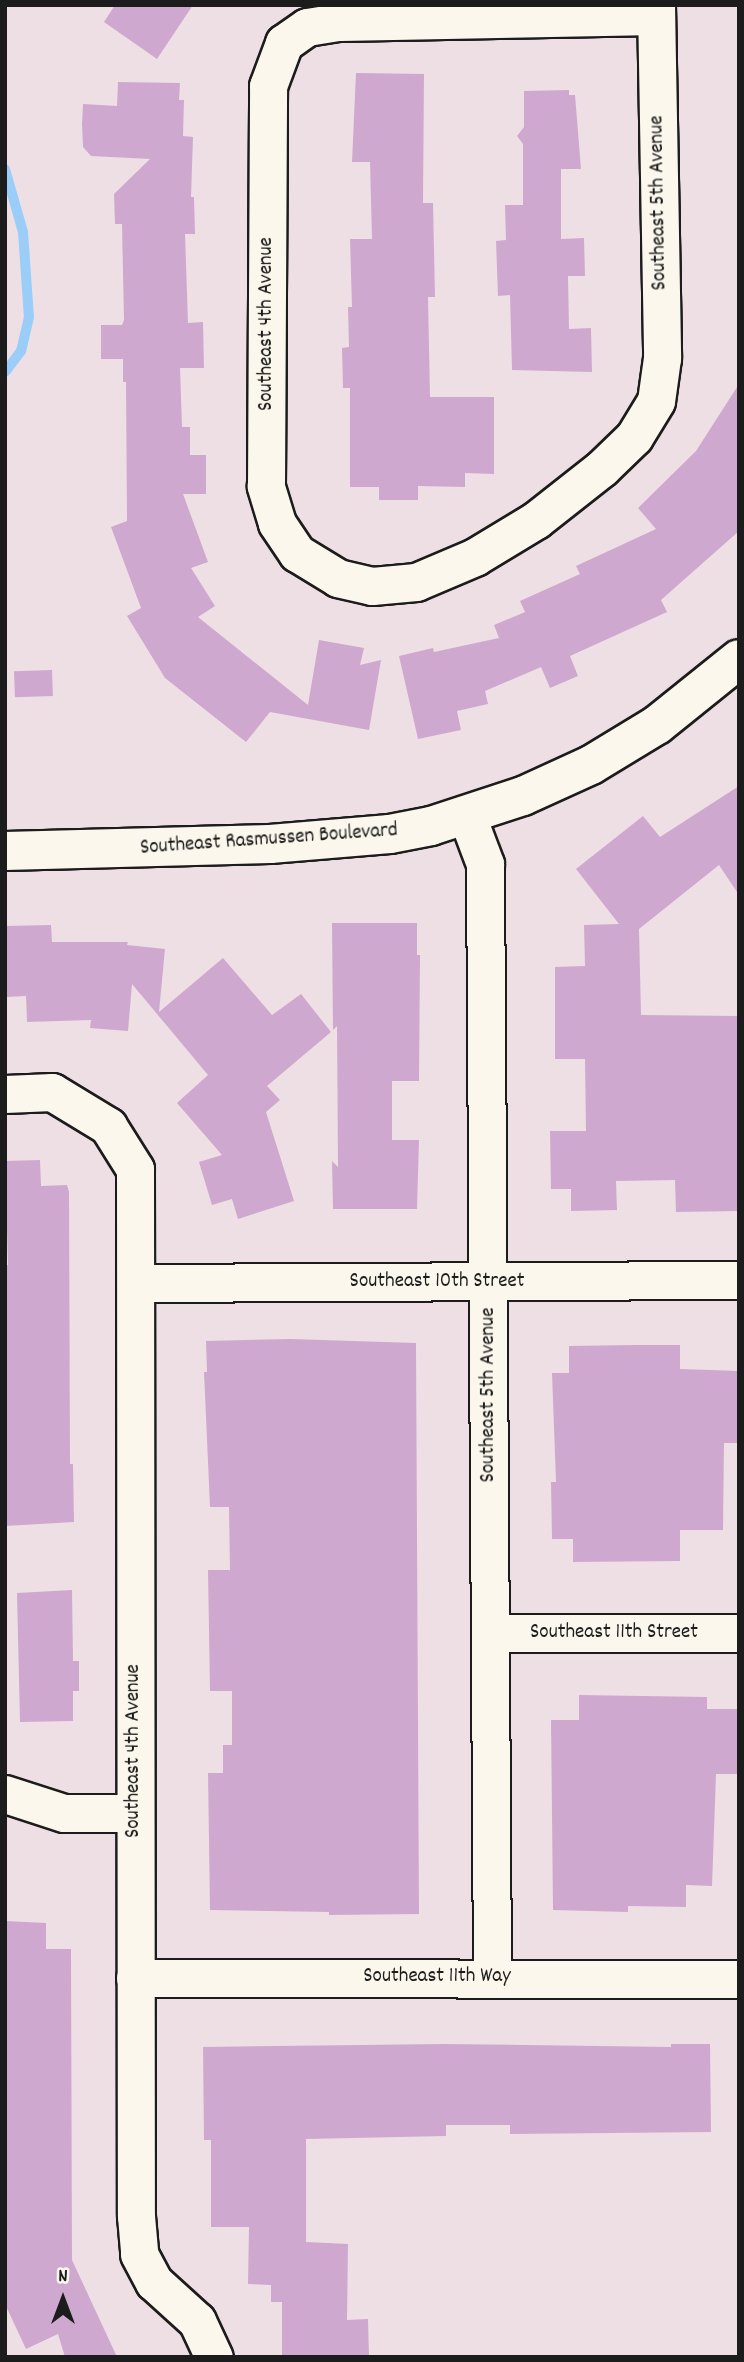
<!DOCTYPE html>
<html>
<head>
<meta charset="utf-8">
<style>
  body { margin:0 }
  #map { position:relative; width:744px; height:2362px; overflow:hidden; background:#eedfe4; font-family:Dekko,sans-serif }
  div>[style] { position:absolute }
  .stream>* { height:10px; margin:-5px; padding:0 5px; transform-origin:5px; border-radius:5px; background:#9acdf8 }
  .building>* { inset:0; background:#cfa8d0; transform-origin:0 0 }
  .roads { filter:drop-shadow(2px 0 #1c1c1c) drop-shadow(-2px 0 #1c1c1c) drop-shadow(0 2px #1c1c1c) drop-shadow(0 -2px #1c1c1c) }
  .minor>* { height:37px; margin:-18.5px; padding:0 18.5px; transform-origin:18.5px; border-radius:18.5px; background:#fbf7ec }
  .tertiary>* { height:38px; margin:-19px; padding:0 19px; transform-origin:19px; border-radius:19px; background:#fbf7ec }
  span { translate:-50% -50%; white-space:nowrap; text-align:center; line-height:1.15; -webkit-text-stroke:7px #fbf7ec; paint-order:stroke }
  .street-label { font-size:21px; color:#1c1c1c }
  .frame { position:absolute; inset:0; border:7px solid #1c1c1c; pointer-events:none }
  .north { position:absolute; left:28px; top:2264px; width:70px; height:70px; -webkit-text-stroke:5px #fbf7ec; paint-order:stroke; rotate:0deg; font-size:19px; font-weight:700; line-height:28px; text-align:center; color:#1c1c1c }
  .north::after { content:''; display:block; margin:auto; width:24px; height:32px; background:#1c1c1c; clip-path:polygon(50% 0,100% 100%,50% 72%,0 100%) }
</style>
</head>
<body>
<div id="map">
  <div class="stream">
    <i style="left:5px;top:169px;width:66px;rotate:74.1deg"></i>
    <i style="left:23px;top:232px;width:85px;rotate:86deg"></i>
    <i style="left:29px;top:317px;width:35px;rotate:103deg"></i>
    <i style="left:21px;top:351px;width:26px;rotate:127deg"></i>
  </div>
  <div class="building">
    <i style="clip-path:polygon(115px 5px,193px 5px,157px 59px,104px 22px)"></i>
    <i style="clip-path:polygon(356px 73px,424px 74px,423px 203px,433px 203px,435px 297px,428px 297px,430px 397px,494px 397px,494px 474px,465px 473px,465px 487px,418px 486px,418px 500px,379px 500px,379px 487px,350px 487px,350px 388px,343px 388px,342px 348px,349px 347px,348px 307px,352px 307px,350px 239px,372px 239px,370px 162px,352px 162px)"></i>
    <i style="clip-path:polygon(118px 82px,180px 83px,179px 100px,184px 100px,183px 136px,193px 137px,191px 197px,194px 197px,195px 234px,185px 234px,188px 323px,203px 322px,204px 368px,180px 368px,182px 427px,190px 427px,190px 455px,206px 455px,206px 494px,183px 494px,208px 562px,191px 568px,215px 606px,198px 617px,308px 705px,319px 640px,364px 648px,360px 665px,381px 660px,369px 730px,270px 712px,246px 742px,165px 678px,127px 616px,141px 608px,111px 527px,127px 521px,126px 382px,123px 382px,123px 359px,101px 359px,101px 325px,122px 325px,124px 320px,122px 224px,115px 224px,114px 194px,150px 159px,91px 156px,83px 147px,82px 124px,83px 104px,117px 106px)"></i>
    <i style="clip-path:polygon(569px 90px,569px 95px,575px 95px,581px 169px,561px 169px,561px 239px,584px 238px,585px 276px,568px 276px,569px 329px,591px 328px,592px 372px,512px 370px,510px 295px,498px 296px,496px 241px,506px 240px,505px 205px,523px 205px,523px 144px,517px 136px,524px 127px,524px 91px)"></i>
    <i style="clip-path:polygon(739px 384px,739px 531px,661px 600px,667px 612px,570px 656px,578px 676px,550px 688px,541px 667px,485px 691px,488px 704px,457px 711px,461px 730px,418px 739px,399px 656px,433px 648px,434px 652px,499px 638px,494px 625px,525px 612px,520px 601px,580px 574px,576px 566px,656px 529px,638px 508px,696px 451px)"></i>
    <i style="left:52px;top:670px;width:26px;height:38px;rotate:88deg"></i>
    <i style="clip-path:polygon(739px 786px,739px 895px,719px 865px,639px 929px,641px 1015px,739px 1016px,739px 1211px,676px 1212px,675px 1180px,616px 1181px,617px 1210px,571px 1211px,571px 1189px,551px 1189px,550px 1131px,586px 1131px,585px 1059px,555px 1059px,555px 967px,585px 966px,584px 925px,619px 924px,576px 869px,643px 816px,660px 837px)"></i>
    <i style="clip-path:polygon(332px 923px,417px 923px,417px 955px,420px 955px,419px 1081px,392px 1081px,392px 1140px,419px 1140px,417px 1209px,333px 1209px,332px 1161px,338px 1167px,337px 1026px,333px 1030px)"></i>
    <i style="clip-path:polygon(51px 925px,52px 942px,128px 942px,127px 945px,165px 949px,159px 1012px,223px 958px,272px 1015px,301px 994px,331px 1032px,267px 1086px,280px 1100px,266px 1112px,294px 1201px,238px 1219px,232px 1199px,212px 1205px,199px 1162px,222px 1155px,177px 1103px,208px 1075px,132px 984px,128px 1031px,90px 1028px,91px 1020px,27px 1022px,26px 996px,5px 997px,5px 926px)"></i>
    <i style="clip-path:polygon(40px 1160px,41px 1186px,67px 1185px,69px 1192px,70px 1464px,73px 1464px,74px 1522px,5px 1526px,5px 1265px,8px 1265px,5px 1161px)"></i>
    <i style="clip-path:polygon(291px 1339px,416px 1343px,419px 1914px,329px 1915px,329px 1912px,210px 1910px,208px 1773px,223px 1773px,223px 1745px,232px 1745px,232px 1691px,210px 1691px,208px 1570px,230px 1570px,229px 1507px,210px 1507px,204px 1372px,207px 1372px,206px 1341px)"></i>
    <i style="clip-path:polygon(635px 1345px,680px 1345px,680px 1369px,739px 1371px,739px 1443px,724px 1443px,723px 1530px,680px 1530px,680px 1561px,573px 1562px,573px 1539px,552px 1539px,551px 1482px,556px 1482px,552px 1373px,569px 1373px,569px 1346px)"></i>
    <i style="clip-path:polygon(72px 1590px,73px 1661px,79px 1661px,79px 1691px,73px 1691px,73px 1721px,20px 1722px,17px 1593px)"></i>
    <i style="clip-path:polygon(579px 1695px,707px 1697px,707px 1709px,739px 1709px,739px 1774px,716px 1774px,712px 1886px,686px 1885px,686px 1907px,628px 1906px,628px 1912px,553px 1910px,551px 1720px,579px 1720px)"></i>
    <i style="clip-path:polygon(5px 1921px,46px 1923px,46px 1949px,71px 1949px,72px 2260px,117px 2357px,65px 2357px,58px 2334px,26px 2349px,5px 2304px)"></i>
    <i style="clip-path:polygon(444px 2044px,671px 2047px,671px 2044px,710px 2044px,711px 2132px,510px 2134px,510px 2125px,446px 2125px,446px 2136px,306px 2139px,306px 2242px,348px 2244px,347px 2320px,368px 2319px,369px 2357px,282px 2357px,282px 2302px,271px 2302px,271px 2285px,248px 2284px,249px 2227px,211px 2227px,211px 2140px,204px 2140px,203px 2047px)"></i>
  </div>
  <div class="roads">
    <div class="minor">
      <i style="left:656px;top:5px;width:353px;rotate:89deg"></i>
      <i style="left:662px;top:358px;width:43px;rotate:97.9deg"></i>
      <i style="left:656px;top:401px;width:42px;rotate:121.4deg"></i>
      <i style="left:634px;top:437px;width:45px;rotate:135.9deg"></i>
      <i style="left:602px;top:468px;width:84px;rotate:141.8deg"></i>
      <i style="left:536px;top:520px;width:71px;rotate:148.8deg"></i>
      <i style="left:475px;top:557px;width:64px;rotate:157deg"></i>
      <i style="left:416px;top:582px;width:44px;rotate:174.8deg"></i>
      <i style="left:372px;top:586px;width:35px;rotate:-167deg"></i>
      <i style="left:338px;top:578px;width:48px;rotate:-148.6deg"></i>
      <i style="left:297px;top:553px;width:36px;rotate:-124deg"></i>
      <i style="left:277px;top:523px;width:39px;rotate:-107deg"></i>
      <i style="left:266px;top:486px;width:400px;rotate:-89.7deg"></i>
      <i style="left:268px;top:86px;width:46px;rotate:-69.6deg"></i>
      <i style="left:284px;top:43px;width:28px;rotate:-35deg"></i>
      <i style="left:307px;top:27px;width:33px;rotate:-9deg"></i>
      <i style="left:340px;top:22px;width:316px;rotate:-1.1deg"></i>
      <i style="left:467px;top:816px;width:51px;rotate:69.4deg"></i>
      <i style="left:485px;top:864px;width:1113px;rotate:89.64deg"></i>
      <i style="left:5px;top:1094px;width:47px;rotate:-2.4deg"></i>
      <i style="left:52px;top:1092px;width:66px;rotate:31.3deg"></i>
      <i style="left:108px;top:1126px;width:51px;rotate:57.9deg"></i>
      <i style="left:135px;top:1169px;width:1047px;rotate:89.95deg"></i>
      <i style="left:136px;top:2216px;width:38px;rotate:85deg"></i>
      <i style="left:139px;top:2254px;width:32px;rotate:62deg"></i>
      <i style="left:154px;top:2282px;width:58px;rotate:42.2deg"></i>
      <i style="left:197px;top:2321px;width:40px;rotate:65deg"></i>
      <i style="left:136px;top:1283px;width:603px;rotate:-0.29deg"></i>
      <i style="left:490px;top:1633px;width:249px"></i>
      <i style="left:5px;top:1794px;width:62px;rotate:17.9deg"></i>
      <i style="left:64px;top:1813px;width:70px"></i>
      <i style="left:135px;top:1978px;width:604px;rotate:0.09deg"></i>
    </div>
    <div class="tertiary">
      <i style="left:5px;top:851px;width:265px;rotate:-1.5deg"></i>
      <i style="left:270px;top:844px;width:120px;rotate:-4.8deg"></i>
      <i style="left:390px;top:834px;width:42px;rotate:-11deg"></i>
      <i style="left:431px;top:826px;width:97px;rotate:-18.1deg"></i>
      <i style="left:523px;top:796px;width:75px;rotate:-24.5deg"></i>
      <i style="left:591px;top:765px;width:77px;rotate:-31.2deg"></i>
      <i style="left:657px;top:725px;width:105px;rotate:-38.8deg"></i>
    </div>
  </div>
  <div class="street-label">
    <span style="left:659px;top:203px;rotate:-91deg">Southeast 5th Avenue</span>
    <span style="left:267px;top:324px;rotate:-90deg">Southeast 4th Avenue</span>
    <span style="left:269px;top:840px;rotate:-4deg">Southeast Rasmussen Boulevard</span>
    <span style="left:437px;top:1282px">Southeast 10th Street</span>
    <span style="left:489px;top:1395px;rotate:-90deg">Southeast 5th Avenue</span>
    <span style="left:614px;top:1633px">Southeast 11th Street</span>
    <span style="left:134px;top:1751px;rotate:-90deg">Southeast 4th Avenue</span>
    <span style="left:437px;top:1977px">Southeast 11th Way</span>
  </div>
  <div class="frame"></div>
  <div class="north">N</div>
</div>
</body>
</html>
